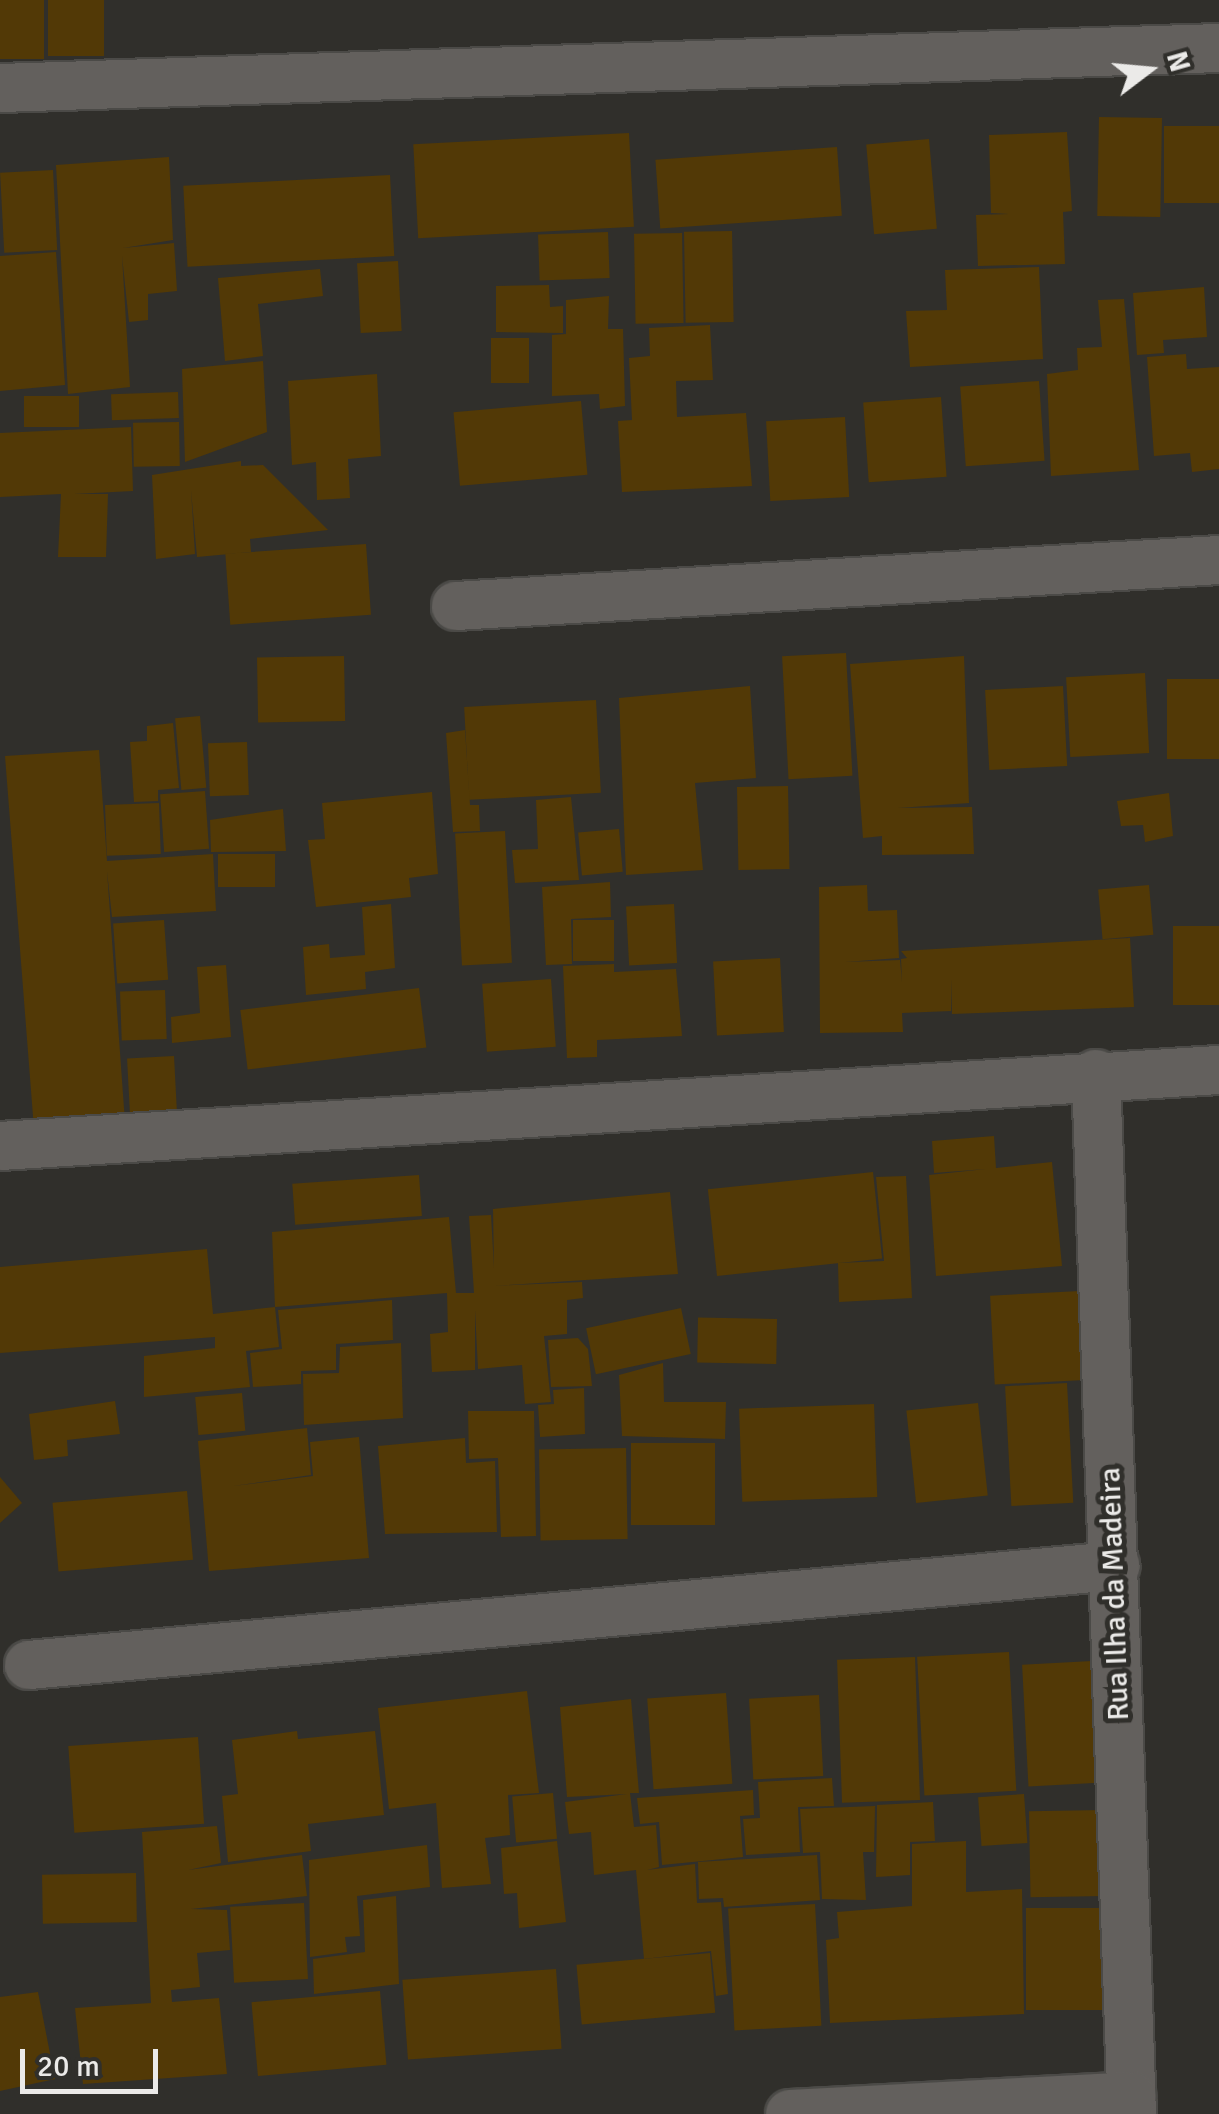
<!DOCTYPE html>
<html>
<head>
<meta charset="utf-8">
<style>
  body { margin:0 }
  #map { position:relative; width:1219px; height:2114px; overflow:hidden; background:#302f2b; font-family:Signika,sans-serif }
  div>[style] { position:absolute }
  .building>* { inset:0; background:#523906; transform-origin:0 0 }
  .roads { filter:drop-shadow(2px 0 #4b4a47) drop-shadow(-2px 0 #4b4a47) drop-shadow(0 2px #4b4a47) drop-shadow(0 -2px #4b4a47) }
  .minor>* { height:48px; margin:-24px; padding:0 24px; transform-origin:24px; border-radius:24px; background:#63605d }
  span { translate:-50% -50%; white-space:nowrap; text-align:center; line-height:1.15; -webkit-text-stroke:10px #302f2b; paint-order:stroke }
  .street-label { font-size:30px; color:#ebeae8 }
  .north { position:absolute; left:1099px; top:20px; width:100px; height:100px; -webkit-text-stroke:8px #302f2b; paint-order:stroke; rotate:74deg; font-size:28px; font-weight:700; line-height:40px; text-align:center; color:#ebeae8 }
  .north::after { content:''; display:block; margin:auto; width:35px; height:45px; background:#ebeae8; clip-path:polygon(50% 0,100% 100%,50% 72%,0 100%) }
  .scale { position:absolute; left:20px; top:2049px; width:138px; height:45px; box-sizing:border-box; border:5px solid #ebeae8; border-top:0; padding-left:12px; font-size:30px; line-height:35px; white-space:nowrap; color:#ebeae8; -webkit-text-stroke:8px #302f2b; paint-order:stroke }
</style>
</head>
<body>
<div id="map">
  <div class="building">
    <i style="left:0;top:0;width:44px;height:59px"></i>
    <i style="left:48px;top:0;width:56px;height:56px"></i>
    <i style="left:1099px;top:117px;width:63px;height:99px;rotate:1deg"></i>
    <i style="left:1219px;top:126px;width:77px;height:55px;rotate:90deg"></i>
    <i style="clip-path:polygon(1067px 132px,1072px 211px,1063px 212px,1065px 264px,978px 266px,976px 215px,1009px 214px,991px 213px,989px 135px)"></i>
    <i style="left:629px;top:133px;width:94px;height:216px;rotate:87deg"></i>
    <i style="left:929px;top:139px;width:90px;height:63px;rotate:85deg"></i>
    <i style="left:837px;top:147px;width:69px;height:182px;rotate:86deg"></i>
    <i style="clip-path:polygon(169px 157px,173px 240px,123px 248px,174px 243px,177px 291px,148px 294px,148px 320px,129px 322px,122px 256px,130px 387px,68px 394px,56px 165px)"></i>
    <i style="left:53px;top:170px;width:80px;height:53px;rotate:87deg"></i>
    <i style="left:390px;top:175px;width:81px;height:207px;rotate:87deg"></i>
    <i style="left:732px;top:231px;width:91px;height:48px;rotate:89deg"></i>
    <i style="left:608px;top:232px;width:46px;height:70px;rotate:88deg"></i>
    <i style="left:682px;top:233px;width:90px;height:48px;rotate:89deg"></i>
    <i style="clip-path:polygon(56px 252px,65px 385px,0 391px,0 256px)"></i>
    <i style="left:398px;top:261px;width:70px;height:41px;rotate:87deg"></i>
    <i style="clip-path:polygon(1039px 267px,1043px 359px,910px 367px,906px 311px,947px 310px,945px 270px)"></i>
    <i style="clip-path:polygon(320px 269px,323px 296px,258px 304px,263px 356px,225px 361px,218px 278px)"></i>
    <i style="clip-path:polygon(549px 285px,550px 307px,563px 306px,563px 333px,496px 332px,496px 286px)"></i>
    <i style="clip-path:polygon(1204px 287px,1207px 337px,1163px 340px,1164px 353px,1137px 355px,1133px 293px)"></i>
    <i style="clip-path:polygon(609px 296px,608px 329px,623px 329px,625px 406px,600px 409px,599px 394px,552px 396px,552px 335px,566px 334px,566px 300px)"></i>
    <i style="clip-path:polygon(1124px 299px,1139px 470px,1051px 476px,1047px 374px,1078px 370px,1077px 348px,1102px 347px,1098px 300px)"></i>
    <i style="clip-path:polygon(710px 325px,713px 380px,676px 381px,677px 417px,746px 413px,752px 486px,622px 492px,618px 421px,632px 420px,629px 358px,650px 356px,649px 328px)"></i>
    <i style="left:529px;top:338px;width:45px;height:38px;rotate:90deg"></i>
    <i style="clip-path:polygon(1186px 354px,1187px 369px,1219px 367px,1219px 469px,1192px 472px,1190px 453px,1154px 456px,1147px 357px)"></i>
    <i style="clip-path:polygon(263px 361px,267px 432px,185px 462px,182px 369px)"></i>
    <i style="clip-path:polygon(377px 374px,381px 456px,348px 459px,350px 498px,317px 500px,316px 462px,292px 465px,288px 381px)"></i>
    <i style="left:1039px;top:381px;width:80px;height:79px;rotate:86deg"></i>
    <i style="left:178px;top:392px;width:26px;height:67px;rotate:88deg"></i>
    <i style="left:79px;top:396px;width:31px;height:55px;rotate:90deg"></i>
    <i style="left:941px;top:397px;width:80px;height:78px;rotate:86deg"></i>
    <i style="left:581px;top:401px;width:74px;height:128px;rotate:85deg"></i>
    <i style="left:845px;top:417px;width:80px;height:79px;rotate:87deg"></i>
    <i style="left:179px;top:422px;width:44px;height:46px;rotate:89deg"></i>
    <i style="clip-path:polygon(131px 427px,133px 491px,74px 494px,108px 494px,106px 557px,58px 557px,61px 494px,0 497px,0 433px)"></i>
    <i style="clip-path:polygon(241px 461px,241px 466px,263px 465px,328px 530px,250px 539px,251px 552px,197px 557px,191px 490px,195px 554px,156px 559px,152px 475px)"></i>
    <i style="left:366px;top:544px;width:71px;height:141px;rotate:86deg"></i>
    <i style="left:846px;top:653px;width:123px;height:64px;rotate:87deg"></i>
    <i style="left:344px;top:656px;width:65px;height:87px;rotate:89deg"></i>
    <i style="clip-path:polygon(964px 656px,969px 803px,898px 808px,972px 807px,974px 854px,882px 855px,882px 836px,863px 838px,850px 664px)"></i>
    <i style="left:1145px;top:673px;width:80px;height:79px;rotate:87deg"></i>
    <i style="left:1219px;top:679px;width:80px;height:52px;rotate:90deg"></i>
    <i style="clip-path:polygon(750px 686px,756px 778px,695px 783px,703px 870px,626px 875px,619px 698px)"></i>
    <i style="left:1063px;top:686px;width:80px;height:78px;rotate:87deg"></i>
    <i style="left:596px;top:700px;width:93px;height:132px;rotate:87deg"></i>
    <i style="left:200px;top:716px;width:72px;height:25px;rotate:85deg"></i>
    <i style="clip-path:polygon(173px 723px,179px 788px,158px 790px,158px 801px,134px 802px,130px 742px,147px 741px,147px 726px)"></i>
    <i style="clip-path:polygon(465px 730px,470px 805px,479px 805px,480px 831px,453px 832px,446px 733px)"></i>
    <i style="left:247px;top:742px;width:53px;height:39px;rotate:88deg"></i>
    <i style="clip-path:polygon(99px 750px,107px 861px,213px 854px,216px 911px,112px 917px,107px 871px,125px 1122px,34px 1129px,5px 756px)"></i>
    <i style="left:788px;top:786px;width:83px;height:51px;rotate:89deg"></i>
    <i style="left:205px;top:791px;width:58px;height:45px;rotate:86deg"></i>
    <i style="clip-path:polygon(432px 792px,438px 874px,409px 878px,411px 897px,316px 907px,308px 840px,325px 839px,322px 803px)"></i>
    <i style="clip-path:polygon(1169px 793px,1173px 836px,1145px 842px,1143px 825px,1121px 826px,1117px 801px)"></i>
    <i style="clip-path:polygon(571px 797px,579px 880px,515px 883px,512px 850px,538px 849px,536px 800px)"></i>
    <i style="left:159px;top:803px;width:51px;height:54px;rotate:88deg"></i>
    <i style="clip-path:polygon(283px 809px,286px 851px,211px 852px,210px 820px)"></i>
    <i style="left:619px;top:829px;width:43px;height:41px;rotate:85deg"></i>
    <i style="left:505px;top:831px;width:132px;height:50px;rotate:87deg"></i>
    <i style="left:218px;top:854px;width:57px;height:33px"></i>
    <i style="clip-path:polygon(610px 882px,611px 917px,571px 919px,572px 964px,546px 965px,542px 887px)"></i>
    <i style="clip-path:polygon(867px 885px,868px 911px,897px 910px,899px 958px,845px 962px,900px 960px,902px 982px,901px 959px,907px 958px,901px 951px,1130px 938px,1134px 1007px,952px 1014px,951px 979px,951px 1011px,902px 1013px,903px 1032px,820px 1033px,819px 887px)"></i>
    <i style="left:1149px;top:885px;width:50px;height:51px;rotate:85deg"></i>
    <i style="clip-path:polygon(391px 904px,395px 968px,365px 972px,366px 989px,306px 995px,303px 947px,329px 944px,330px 958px,365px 955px,362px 907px)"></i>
    <i style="left:674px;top:904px;width:59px;height:48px;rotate:87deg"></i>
    <i style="left:164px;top:920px;width:60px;height:51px;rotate:86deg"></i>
    <i style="left:614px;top:920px;width:41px;height:41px;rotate:90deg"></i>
    <i style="left:1219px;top:926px;width:79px;height:46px;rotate:90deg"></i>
    <i style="left:780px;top:958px;width:74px;height:67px;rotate:87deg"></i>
    <i style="clip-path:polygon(614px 964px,614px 972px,676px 969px,682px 1036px,597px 1040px,597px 1057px,567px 1058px,563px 966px)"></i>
    <i style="clip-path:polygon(226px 965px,231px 1037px,172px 1043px,171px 1017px,200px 1013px,197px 967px)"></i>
    <i style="left:551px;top:979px;width:68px;height:69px;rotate:86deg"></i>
    <i style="left:419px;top:988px;width:60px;height:180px;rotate:83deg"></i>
    <i style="left:165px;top:990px;width:49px;height:45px;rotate:88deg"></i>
    <i style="left:174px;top:1056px;width:67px;height:47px;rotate:87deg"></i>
    <i style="clip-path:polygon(994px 1136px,996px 1168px,1052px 1162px,1062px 1266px,936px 1276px,929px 1175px,986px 1169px,934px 1173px,932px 1141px)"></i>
    <i style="left:873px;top:1172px;width:87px;height:166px;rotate:84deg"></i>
    <i style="left:419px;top:1175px;width:41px;height:127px;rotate:86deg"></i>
    <i style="clip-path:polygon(906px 1176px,912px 1298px,839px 1302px,838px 1263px,884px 1261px,876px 1177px)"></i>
    <i style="clip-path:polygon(670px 1192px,678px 1274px,494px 1286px,582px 1282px,583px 1298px,567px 1300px,567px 1334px,544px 1336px,551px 1402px,525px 1404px,522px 1365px,478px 1369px,475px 1310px,475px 1370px,432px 1372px,430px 1334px,448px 1332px,447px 1293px,275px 1307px,272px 1232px,449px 1217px,456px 1293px,474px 1293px,469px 1216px,491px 1215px,494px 1268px,493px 1209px)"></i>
    <i style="clip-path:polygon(207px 1249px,213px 1314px,275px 1307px,279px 1347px,246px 1351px,250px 1387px,144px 1397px,144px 1356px,215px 1348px,215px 1337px,0 1353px,0 1267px)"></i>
    <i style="left:1080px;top:1291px;width:89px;height:90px;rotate:87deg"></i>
    <i style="clip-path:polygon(392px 1300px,393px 1340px,336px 1344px,336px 1370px,301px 1371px,301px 1384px,253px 1387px,250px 1353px,282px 1349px,278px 1310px)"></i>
    <i style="left:681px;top:1308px;width:47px;height:97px;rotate:78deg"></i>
    <i style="left:777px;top:1319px;width:45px;height:79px;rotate:91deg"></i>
    <i style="clip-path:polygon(578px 1338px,588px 1349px,592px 1386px,551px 1387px,548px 1340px)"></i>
    <i style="clip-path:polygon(401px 1343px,403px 1418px,304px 1425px,303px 1374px,339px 1373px,340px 1347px)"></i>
    <i style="clip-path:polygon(663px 1363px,664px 1402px,726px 1402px,725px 1439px,622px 1436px,619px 1375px)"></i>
    <i style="left:1067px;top:1383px;width:120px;height:62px;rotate:87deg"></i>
    <i style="clip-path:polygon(584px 1388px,585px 1434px,540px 1437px,538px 1405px,554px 1404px,553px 1390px)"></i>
    <i style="left:242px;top:1393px;width:38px;height:47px;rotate:85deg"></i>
    <i style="clip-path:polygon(115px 1401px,120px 1434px,67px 1440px,68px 1456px,34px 1460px,29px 1414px)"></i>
    <i style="left:978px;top:1403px;width:93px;height:72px;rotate:84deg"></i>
    <i style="left:874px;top:1404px;width:93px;height:135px;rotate:88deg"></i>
    <i style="clip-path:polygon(468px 1411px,534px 1411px,536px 1536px,501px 1537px,498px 1458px,469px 1459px)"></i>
    <i style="clip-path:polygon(307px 1428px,311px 1475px,233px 1486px,313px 1476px,310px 1442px,359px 1437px,369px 1558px,209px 1571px,198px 1441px)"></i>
    <i style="clip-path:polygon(465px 1438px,466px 1463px,495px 1461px,497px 1532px,385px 1534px,378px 1446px)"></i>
    <i style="left:715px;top:1443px;width:82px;height:84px;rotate:90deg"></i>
    <i style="left:626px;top:1448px;width:91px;height:87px;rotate:89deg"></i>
    <i style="clip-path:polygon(0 1477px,22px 1503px,0 1523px)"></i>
    <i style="left:187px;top:1491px;width:69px;height:135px;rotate:85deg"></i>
    <i style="left:1009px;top:1652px;width:139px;height:92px;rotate:87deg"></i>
    <i style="left:915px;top:1657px;width:143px;height:78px;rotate:88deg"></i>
    <i style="left:1092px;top:1661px;width:122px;height:70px;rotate:87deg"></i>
    <i style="clip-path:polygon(527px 1691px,539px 1793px,508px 1795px,510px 1835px,485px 1838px,491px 1884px,442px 1888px,436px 1803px,389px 1809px,378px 1708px)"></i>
    <i style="left:726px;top:1693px;width:91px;height:79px;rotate:86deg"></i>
    <i style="left:819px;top:1695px;width:81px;height:70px;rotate:87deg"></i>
    <i style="clip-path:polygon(631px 1699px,639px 1793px,630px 1793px,634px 1827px,656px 1825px,659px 1867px,647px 1870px,695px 1864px,697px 1903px,721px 1902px,728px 1994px,716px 1996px,711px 1951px,644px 1959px,636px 1870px,594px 1875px,591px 1832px,569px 1834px,565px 1802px,627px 1794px,567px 1797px,560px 1707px)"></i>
    <i style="clip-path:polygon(297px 1731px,298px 1739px,375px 1731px,384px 1815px,308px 1824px,311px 1851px,228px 1862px,222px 1796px,238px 1794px,232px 1740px)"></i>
    <i style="left:198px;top:1737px;width:87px;height:130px;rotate:86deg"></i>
    <i style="clip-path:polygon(832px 1778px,834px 1806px,798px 1807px,800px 1852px,746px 1855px,743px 1819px,760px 1818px,758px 1782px)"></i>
    <i style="clip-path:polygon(753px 1790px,754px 1815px,740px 1816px,743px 1857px,662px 1865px,659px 1822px,640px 1824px,637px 1798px)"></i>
    <i style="left:553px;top:1793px;width:46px;height:41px;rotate:85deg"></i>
    <i style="left:1024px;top:1794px;width:49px;height:46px;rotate:86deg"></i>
    <i style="clip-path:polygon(933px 1802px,935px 1841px,910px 1842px,910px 1875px,876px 1877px,877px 1805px)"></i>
    <i style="clip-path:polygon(875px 1806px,874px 1852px,863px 1852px,866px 1900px,822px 1899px,820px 1852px,803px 1853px,800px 1809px)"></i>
    <i style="left:1103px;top:1810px;width:86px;height:74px;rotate:89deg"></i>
    <i style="clip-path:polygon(217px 1826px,221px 1863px,188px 1870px,302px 1855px,307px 1896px,191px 1909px,227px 1910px,230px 1950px,197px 1953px,200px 1987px,171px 1990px,172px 2002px,219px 1998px,227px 2074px,83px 2084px,75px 2008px,151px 2003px,142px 1832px)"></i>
    <i style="clip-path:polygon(557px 1841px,566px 1922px,519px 1928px,517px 1893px,504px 1894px,501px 1848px)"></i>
    <i style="clip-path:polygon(966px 1841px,966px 1892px,1022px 1889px,1024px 2014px,830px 2023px,826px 1940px,839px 1938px,837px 1912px,912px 1906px,912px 1844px)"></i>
    <i style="clip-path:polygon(427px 1845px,430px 1887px,357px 1896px,360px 1936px,345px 1937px,347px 1952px,310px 1957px,309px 1860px)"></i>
    <i style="clip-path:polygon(817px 1855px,820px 1900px,724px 1907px,723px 1898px,699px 1899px,698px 1862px)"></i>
    <i style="left:136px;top:1873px;width:49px;height:94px;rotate:89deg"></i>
    <i style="clip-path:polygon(396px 1896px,399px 1984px,314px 1994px,313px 1959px,365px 1952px,363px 1900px)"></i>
    <i style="left:304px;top:1903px;width:76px;height:74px;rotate:87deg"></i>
    <i style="left:815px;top:1904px;width:122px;height:87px;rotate:87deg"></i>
    <i style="left:1026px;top:1908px;width:82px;height:102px"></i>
    <i style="left:710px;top:1953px;width:60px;height:134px;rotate:85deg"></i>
    <i style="left:556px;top:1969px;width:80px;height:154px;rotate:86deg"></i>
    <i style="left:380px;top:1991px;width:74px;height:129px;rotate:85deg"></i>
    <i style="clip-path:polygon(38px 1992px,55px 2079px,0 2091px,0 1997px)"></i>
  </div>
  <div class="roads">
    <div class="minor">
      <i style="left:0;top:88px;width:1220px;rotate:-1.88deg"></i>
      <i style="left:456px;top:606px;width:764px;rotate:-3.45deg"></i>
      <i style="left:1096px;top:1074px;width:1041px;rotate:88.02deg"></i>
      <i style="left:0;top:1146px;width:1221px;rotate:-3.57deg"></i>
      <i style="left:29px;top:1665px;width:1091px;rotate:-5.21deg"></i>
      <i style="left:790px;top:2114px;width:342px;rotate:-3deg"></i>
    </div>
  </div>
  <div class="street-label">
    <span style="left:1115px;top:1594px;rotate:-92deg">Rua Ilha da Madeira</span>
  </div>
  <div class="north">N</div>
  <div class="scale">20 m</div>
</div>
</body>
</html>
